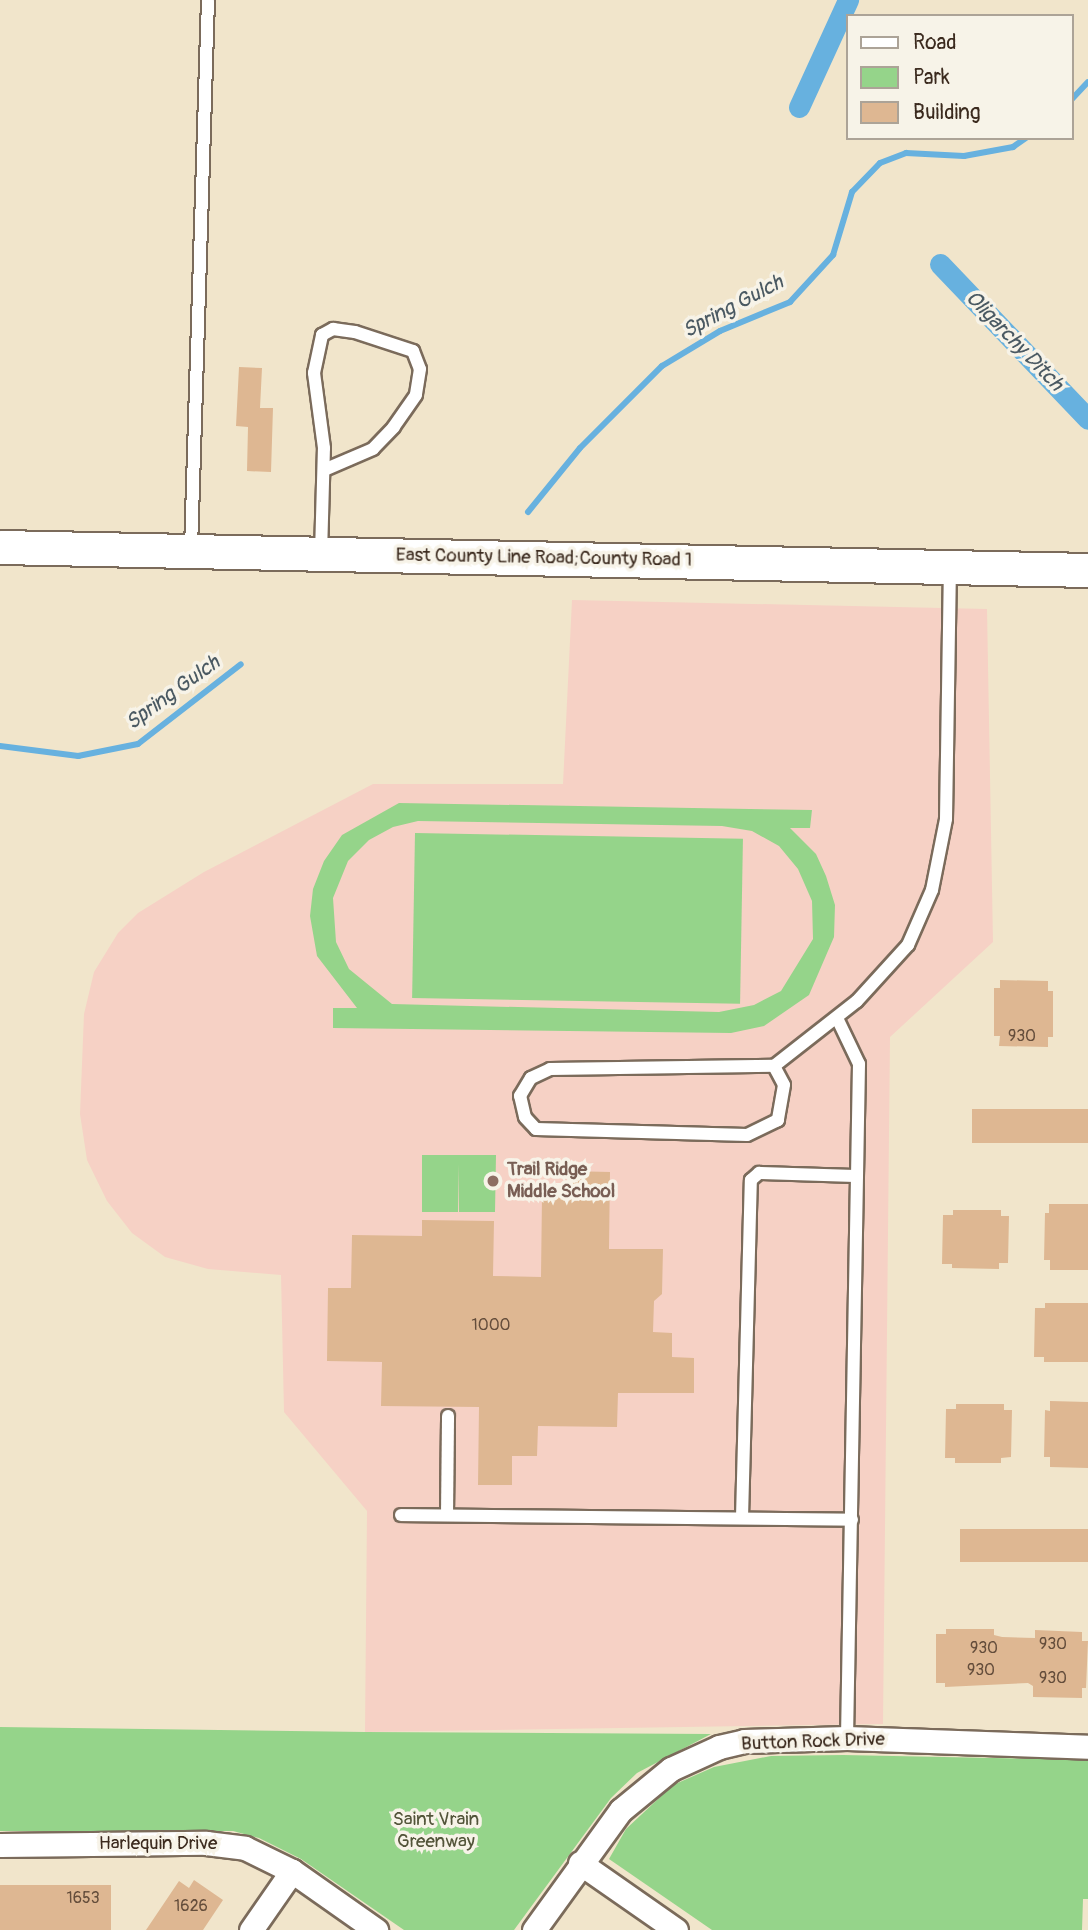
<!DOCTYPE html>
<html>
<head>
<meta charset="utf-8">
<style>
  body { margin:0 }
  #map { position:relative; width:1088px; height:1930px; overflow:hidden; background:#f1e5cb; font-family:Pangolin,sans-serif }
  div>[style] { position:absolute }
  .built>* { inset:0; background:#f6d1c5 }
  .green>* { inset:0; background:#95d48a; transform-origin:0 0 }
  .stream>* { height:6px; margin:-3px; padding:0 3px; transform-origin:3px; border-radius:3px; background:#67b1df }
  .canal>* { height:21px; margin:-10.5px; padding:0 10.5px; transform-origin:10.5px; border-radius:10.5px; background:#67b1df }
  .building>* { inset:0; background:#deb792; transform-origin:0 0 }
  .roads { filter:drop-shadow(2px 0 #7b6b5b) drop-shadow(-2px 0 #7b6b5b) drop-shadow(0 2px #7b6b5b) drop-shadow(0 -2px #7b6b5b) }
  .service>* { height:12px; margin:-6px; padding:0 6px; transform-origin:6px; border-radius:6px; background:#fff }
  .minor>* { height:23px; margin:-11.5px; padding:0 11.5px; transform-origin:11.5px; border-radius:11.5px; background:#fff }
  .secondary>* { height:33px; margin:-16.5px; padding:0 16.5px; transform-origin:16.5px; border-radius:16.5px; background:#fff }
  .dots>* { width:19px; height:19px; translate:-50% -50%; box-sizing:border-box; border:4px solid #f7f3e8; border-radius:50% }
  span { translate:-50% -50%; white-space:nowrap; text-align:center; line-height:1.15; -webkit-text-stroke:7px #f7f3e8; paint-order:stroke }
  .number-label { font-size:16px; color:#644d3b }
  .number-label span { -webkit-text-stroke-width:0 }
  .street-label { font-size:19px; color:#3b2a1e }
  .education-label { font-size:19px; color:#785e54; font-weight:700 }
  .left { translate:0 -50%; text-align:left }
  .park-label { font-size:19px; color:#525439 }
  .water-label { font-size:21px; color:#4a5962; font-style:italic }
  .legend { position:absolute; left:846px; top:14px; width:228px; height:126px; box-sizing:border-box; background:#f7f3e8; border:2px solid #aca397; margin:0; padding:9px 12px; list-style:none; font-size:21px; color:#3b2a1e }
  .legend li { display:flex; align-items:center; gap:14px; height:35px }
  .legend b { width:35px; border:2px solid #aca397 }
</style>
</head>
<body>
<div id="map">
  <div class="built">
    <i style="clip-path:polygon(572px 600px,987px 609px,993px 942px,890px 1037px,883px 1724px,365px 1732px,367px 1511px,284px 1412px,281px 1275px,208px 1269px,165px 1257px,132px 1233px,107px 1201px,87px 1160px,80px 1114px,84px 1014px,94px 972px,118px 933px,138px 913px,204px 872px,373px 784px,563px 784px)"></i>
  </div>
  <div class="green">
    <i style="clip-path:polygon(evenodd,399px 803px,812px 810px,810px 828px,790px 828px,816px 854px,826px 876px,835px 905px,834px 937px,809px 995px,764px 1026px,731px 1033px,333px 1028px,333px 1008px,357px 1008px,317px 956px,310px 916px,313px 889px,324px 861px,342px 835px,399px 803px,418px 821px,722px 826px,752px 831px,779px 846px,798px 869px,812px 901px,813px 939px,781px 991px,754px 1005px,719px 1012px,392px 1004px,349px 969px,336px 942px,333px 898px,348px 861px,369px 840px,393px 827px,418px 821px)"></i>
    <i style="left:415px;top:833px;width:328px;height:165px;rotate:1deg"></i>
    <i style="clip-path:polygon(422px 1155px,496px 1155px,495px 1212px,459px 1212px,459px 1164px,458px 1212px,422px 1212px)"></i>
    <i style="clip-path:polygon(0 1727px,365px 1732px,711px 1734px,637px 1773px,611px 1798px,514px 1930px,404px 1930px,301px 1859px,259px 1838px,233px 1831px,0 1831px)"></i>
    <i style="clip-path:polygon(843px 1755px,1088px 1760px,1088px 1899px,1083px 1899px,1082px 1930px,712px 1930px,609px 1859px,626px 1829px,673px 1785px,714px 1767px,771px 1756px)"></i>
  </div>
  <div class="stream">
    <i style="left:1072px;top:99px;width:23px;rotate:-47deg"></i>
    <i style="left:528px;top:512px;width:82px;rotate:-50.9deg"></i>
    <i style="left:580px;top:448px;width:116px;rotate:-45deg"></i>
    <i style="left:662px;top:366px;width:68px;rotate:-31.1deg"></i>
    <i style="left:720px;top:331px;width:76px;rotate:-22.5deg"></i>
    <i style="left:790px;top:302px;width:64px;rotate:-47.5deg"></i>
    <i style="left:833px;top:255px;width:66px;rotate:-73.2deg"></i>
    <i style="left:852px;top:192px;width:40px;rotate:-46deg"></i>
    <i style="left:880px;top:163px;width:28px;rotate:-21deg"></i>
    <i style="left:906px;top:153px;width:58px;rotate:3deg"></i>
    <i style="left:964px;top:156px;width:50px;rotate:-10.4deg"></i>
    <i style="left:1013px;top:147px;width:16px;rotate:-35deg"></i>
    <i style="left:0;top:746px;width:79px;rotate:7.3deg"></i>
    <i style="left:78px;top:756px;width:61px;rotate:-11.3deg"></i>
    <i style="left:138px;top:744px;width:130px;rotate:-37.8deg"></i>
  </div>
  <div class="canal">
    <i style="left:799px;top:107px;width:118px;rotate:-65.4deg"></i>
    <i style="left:940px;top:264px;width:214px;rotate:46.3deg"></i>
  </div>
  <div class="building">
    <i style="clip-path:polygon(239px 367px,262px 368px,260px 408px,273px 408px,271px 472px,247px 471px,248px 427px,236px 426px)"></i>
    <i style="clip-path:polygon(1000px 980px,1048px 981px,1048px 991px,1053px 991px,1053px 1037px,1048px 1037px,1048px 1047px,999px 1046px,1000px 1036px,994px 1036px,994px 988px,1000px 988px)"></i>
    <i style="left:972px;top:1109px;width:116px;height:34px"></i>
    <i style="clip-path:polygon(568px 1171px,610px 1172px,609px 1249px,663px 1249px,662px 1294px,654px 1301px,653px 1332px,672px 1333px,672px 1357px,694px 1358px,694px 1393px,618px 1393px,617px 1427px,538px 1426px,537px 1456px,512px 1456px,512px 1485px,478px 1485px,479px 1407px,381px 1406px,382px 1362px,327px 1361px,328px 1288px,351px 1288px,352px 1235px,422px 1236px,422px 1220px,494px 1221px,493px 1276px,541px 1277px,542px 1196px,567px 1196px)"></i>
    <i style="clip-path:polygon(1049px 1204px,1088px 1204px,1088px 1270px,1050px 1270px,1050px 1260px,1044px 1260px,1045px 1213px,1049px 1213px)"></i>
    <i style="clip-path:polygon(953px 1210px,1001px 1210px,1001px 1216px,1009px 1216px,1008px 1263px,999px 1263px,999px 1269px,952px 1268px,952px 1264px,942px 1264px,943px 1215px,953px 1215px)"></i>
    <i style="clip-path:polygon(1045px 1303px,1088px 1303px,1088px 1362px,1044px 1362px,1044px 1357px,1034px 1357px,1035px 1308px,1045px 1308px)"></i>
    <i style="clip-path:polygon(1050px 1401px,1088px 1402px,1088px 1468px,1050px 1467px,1050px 1457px,1044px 1457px,1045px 1410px,1050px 1411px)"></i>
    <i style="clip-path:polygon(956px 1404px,1004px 1404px,1004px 1410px,1012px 1410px,1011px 1457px,1001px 1458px,1001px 1463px,955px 1463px,955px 1458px,945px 1458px,946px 1409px,956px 1409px)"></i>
    <i style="left:960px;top:1529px;width:128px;height:33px"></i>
    <i style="clip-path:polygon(946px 1629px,994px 1629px,994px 1635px,1002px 1637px,1035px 1638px,1035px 1630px,1082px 1632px,1082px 1641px,1088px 1641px,1086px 1688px,1082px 1688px,1082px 1698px,1033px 1697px,1033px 1686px,1028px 1683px,945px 1687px,945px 1683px,936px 1683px,936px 1634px,946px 1634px)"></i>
    <i style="clip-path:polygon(194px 1880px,223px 1900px,203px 1930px,146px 1930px,179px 1881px,189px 1888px)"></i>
    <i style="left:111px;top:1885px;width:45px;height:111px;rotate:90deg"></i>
  </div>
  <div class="roads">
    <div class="service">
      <i style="left:191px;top:549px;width:549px;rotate:-88.23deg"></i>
      <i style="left:321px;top:554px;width:106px;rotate:-88.4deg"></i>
      <i style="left:324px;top:448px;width:76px;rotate:-97.6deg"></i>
      <i style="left:314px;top:373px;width:39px;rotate:-78deg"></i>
      <i style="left:322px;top:335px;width:13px;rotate:-29deg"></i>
      <i style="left:333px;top:329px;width:22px;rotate:8deg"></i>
      <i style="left:355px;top:332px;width:61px;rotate:18.1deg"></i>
      <i style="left:413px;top:351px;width:19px;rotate:69deg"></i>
      <i style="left:420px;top:369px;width:26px;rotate:99deg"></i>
      <i style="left:416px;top:395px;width:39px;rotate:125deg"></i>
      <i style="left:394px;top:427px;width:30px;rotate:134deg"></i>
      <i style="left:373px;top:449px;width:53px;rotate:156.8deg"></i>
      <i style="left:837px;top:1018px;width:51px;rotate:64.4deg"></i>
      <i style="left:859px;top:1064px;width:674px;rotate:91.02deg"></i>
      <i style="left:774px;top:1066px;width:21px;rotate:62deg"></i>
      <i style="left:784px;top:1085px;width:36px;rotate:100deg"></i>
      <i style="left:778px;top:1120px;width:34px;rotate:154deg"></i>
      <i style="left:747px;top:1135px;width:211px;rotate:-178.4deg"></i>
      <i style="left:536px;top:1129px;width:16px;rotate:-133deg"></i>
      <i style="left:525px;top:1117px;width:22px;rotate:-103deg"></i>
      <i style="left:520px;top:1096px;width:21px;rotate:-59deg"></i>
      <i style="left:531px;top:1078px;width:21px;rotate:-25deg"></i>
      <i style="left:550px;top:1069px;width:224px;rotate:-0.8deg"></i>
      <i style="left:774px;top:1066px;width:105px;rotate:-38.1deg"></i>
      <i style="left:857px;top:1001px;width:76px;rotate:-47.7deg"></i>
      <i style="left:908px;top:945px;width:60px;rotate:-66.4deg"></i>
      <i style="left:932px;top:890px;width:72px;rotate:-78.8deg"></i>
      <i style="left:946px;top:819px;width:251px;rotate:-89.1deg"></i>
      <i style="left:401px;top:1515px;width:451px;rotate:0.6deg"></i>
      <i style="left:447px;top:1515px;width:99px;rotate:-89.4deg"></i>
      <i style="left:742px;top:1518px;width:338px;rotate:-88.5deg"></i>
      <i style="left:751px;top:1180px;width:11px;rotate:-41deg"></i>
      <i style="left:759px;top:1173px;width:98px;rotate:1.8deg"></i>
    </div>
    <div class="minor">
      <i style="left:0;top:1845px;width:206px;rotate:-0.6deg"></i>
      <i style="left:206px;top:1843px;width:39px;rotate:7deg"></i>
      <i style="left:245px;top:1848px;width:52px;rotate:26.1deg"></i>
      <i style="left:292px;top:1871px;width:103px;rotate:35.1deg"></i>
      <i style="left:580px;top:1863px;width:117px;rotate:34.9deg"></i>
      <i style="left:251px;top:1930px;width:72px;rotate:-55.2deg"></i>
      <i style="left:534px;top:1930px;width:148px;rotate:-54.1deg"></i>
      <i style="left:621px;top:1810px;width:65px;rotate:-39.4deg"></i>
      <i style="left:671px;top:1769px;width:53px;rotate:-24.6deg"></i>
      <i style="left:719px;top:1747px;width:26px;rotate:-13deg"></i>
      <i style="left:744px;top:1741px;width:103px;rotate:-1.7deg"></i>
      <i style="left:847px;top:1738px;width:241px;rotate:2.1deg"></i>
    </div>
    <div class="secondary">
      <i style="left:0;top:547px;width:1088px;rotate:1.21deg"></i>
    </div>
  </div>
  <div class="dots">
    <i style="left:493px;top:1181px;background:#8d6e63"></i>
  </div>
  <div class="number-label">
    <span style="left:1022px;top:1036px">930</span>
    <span style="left:491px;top:1325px">1000</span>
    <span style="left:1053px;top:1644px">930</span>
    <span style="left:984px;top:1648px">930</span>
    <span style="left:981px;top:1670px">930</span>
    <span style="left:1053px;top:1678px">930</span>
    <span style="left:83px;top:1898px">1653</span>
    <span style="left:191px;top:1906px">1626</span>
  </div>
  <div class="street-label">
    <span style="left:544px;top:558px;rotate:1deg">East County Line Road;County Road 1</span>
    <span style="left:813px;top:1742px;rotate:-2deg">Button Rock Drive</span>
    <span style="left:158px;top:1844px">Harlequin Drive</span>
  </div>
  <div class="education-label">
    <span class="left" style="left:507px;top:1181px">Trail Ridge<br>Middle School</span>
  </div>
  <div class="park-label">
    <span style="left:436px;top:1831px">Saint Vrain<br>Greenway</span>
  </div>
  <div class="water-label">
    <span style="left:733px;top:307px;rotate:-28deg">Spring Gulch</span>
    <span style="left:1014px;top:341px;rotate:46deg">Oligarchy Ditch</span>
    <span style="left:173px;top:693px;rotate:-36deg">Spring Gulch</span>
  </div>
  <ul class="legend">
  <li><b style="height:9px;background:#fff"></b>Road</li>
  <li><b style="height:19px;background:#95d48a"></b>Park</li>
  <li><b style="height:19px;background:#deb792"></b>Building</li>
  </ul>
</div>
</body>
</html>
